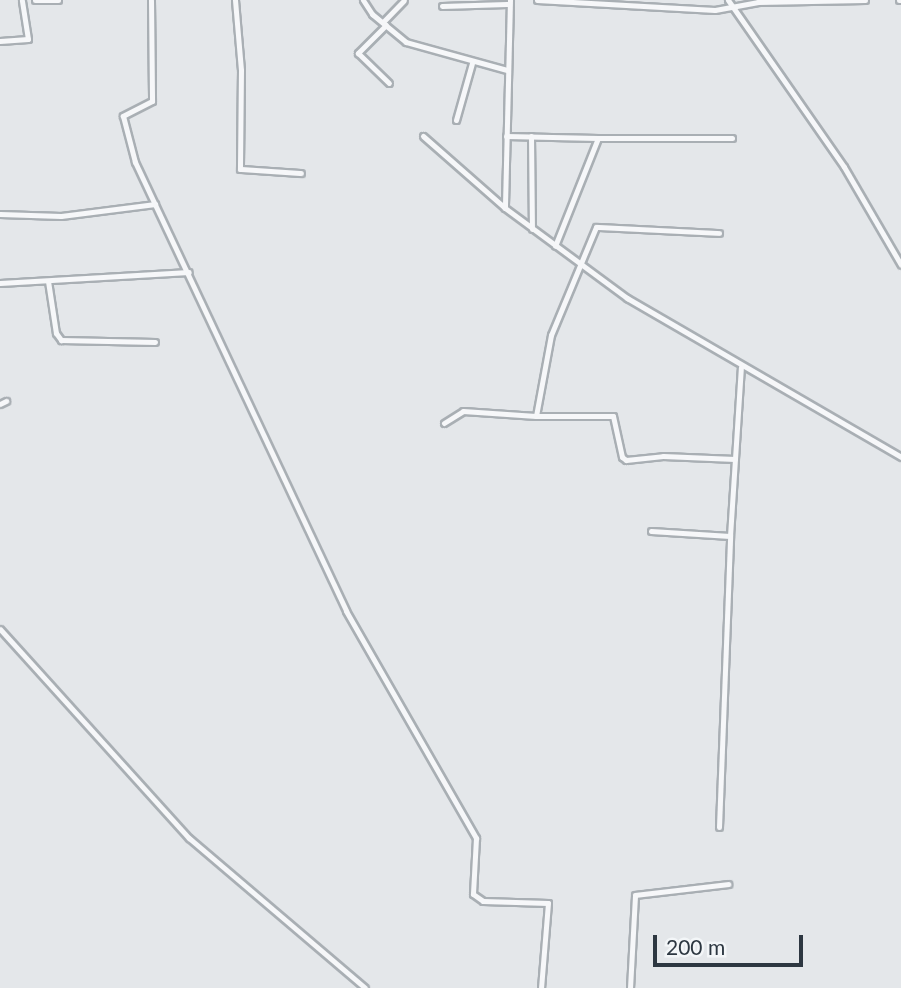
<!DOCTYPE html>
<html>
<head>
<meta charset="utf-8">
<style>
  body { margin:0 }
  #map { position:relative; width:901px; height:988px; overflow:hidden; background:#e4e7ea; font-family:Lato,sans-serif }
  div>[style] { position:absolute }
  .roads { filter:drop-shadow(2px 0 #a9afb4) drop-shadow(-2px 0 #a9afb4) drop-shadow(0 2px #a9afb4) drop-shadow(0 -2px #a9afb4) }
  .street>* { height:5px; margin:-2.5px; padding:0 2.5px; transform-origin:2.5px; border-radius:2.5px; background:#f6f7f9 }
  span { translate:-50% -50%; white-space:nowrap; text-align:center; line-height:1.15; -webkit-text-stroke:5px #f3f6f8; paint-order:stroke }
  .scale { position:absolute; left:653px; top:935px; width:150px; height:32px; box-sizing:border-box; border:4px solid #2d3741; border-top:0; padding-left:9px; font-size:21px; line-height:24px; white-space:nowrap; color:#2d3741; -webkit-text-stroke:5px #f3f6f8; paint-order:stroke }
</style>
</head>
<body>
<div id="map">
  <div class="roads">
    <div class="street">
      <i style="left:35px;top:0;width:23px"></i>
      <i style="left:151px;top:0;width:101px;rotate:89.4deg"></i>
      <i style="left:152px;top:101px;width:33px;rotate:153deg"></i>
      <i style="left:123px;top:116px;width:48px;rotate:75.4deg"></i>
      <i style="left:135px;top:162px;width:496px;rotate:64.8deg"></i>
      <i style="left:346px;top:611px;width:262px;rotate:60.2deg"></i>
      <i style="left:476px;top:838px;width:56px;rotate:93.1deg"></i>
      <i style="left:473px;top:894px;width:12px;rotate:35deg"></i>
      <i style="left:483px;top:901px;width:65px;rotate:1.8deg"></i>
      <i style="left:548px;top:903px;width:85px;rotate:94.7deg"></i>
      <i style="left:235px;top:0;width:70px;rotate:85.1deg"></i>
      <i style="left:241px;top:70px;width:99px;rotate:90.6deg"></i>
      <i style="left:240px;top:169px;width:61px;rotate:3.8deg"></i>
      <i style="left:363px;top:0;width:17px;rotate:57deg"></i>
      <i style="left:372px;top:14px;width:44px;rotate:39.5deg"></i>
      <i style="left:406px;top:42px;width:105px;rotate:15.5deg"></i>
      <i style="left:510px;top:0;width:208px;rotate:91.4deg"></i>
      <i style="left:505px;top:208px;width:152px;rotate:36.4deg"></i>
      <i style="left:627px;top:298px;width:317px;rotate:30.1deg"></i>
      <i style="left:537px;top:0;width:178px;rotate:3.2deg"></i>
      <i style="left:715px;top:10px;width:44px;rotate:-10.5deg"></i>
      <i style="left:758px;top:2px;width:107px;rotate:-1.1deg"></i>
      <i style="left:728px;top:0;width:203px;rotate:55.2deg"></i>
      <i style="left:844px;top:167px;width:113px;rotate:59.8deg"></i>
      <i style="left:899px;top:0;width:2px"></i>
      <i style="left:442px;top:6px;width:65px;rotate:-1.8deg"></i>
      <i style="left:383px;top:22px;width:30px;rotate:-46deg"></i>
      <i style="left:386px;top:25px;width:40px;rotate:135deg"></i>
      <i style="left:358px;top:53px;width:43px;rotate:44.1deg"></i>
      <i style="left:0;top:41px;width:28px;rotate:-4deg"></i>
      <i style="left:28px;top:39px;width:39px;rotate:-99deg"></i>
      <i style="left:456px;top:120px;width:59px;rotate:-74.3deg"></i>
      <i style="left:423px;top:136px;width:109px;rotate:41.3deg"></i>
      <i style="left:506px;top:136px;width:92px;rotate:1.2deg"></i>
      <i style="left:598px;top:138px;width:116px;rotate:111.7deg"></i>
      <i style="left:531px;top:136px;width:93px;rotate:89.4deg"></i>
      <i style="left:598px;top:138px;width:134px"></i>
      <i style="left:0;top:214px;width:61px;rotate:1.9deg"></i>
      <i style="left:61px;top:216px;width:95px;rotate:-7.3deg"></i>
      <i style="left:719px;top:233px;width:123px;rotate:-177.2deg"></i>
      <i style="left:596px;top:227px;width:117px;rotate:112.6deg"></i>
      <i style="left:551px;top:335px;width:82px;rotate:100.5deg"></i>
      <i style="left:536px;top:416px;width:77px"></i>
      <i style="left:613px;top:416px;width:42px;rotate:77.6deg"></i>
      <i style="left:622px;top:457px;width:5px;rotate:37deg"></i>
      <i style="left:626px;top:460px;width:37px;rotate:-6deg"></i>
      <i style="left:663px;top:456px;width:72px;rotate:2.4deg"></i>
      <i style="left:48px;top:281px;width:53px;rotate:81.3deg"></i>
      <i style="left:56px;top:333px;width:9px;rotate:54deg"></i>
      <i style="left:61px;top:340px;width:94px;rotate:1.2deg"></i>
      <i style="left:0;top:283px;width:189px;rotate:-3.3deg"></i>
      <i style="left:0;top:404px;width:7px;rotate:-27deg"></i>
      <i style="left:444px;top:423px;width:22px;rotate:-32deg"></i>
      <i style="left:463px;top:411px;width:73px;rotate:3.9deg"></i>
      <i style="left:651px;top:531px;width:79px;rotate:3.6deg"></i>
      <i style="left:730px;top:536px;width:169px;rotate:-86.3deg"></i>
      <i style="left:0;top:629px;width:282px;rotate:47.9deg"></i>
      <i style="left:189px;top:838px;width:231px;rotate:40.4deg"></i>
      <i style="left:719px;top:827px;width:291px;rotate:-87.8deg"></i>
      <i style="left:630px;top:988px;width:93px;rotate:-86.9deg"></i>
      <i style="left:635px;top:895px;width:94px;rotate:-6.7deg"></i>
    </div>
  </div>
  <div class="scale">200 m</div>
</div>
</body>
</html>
